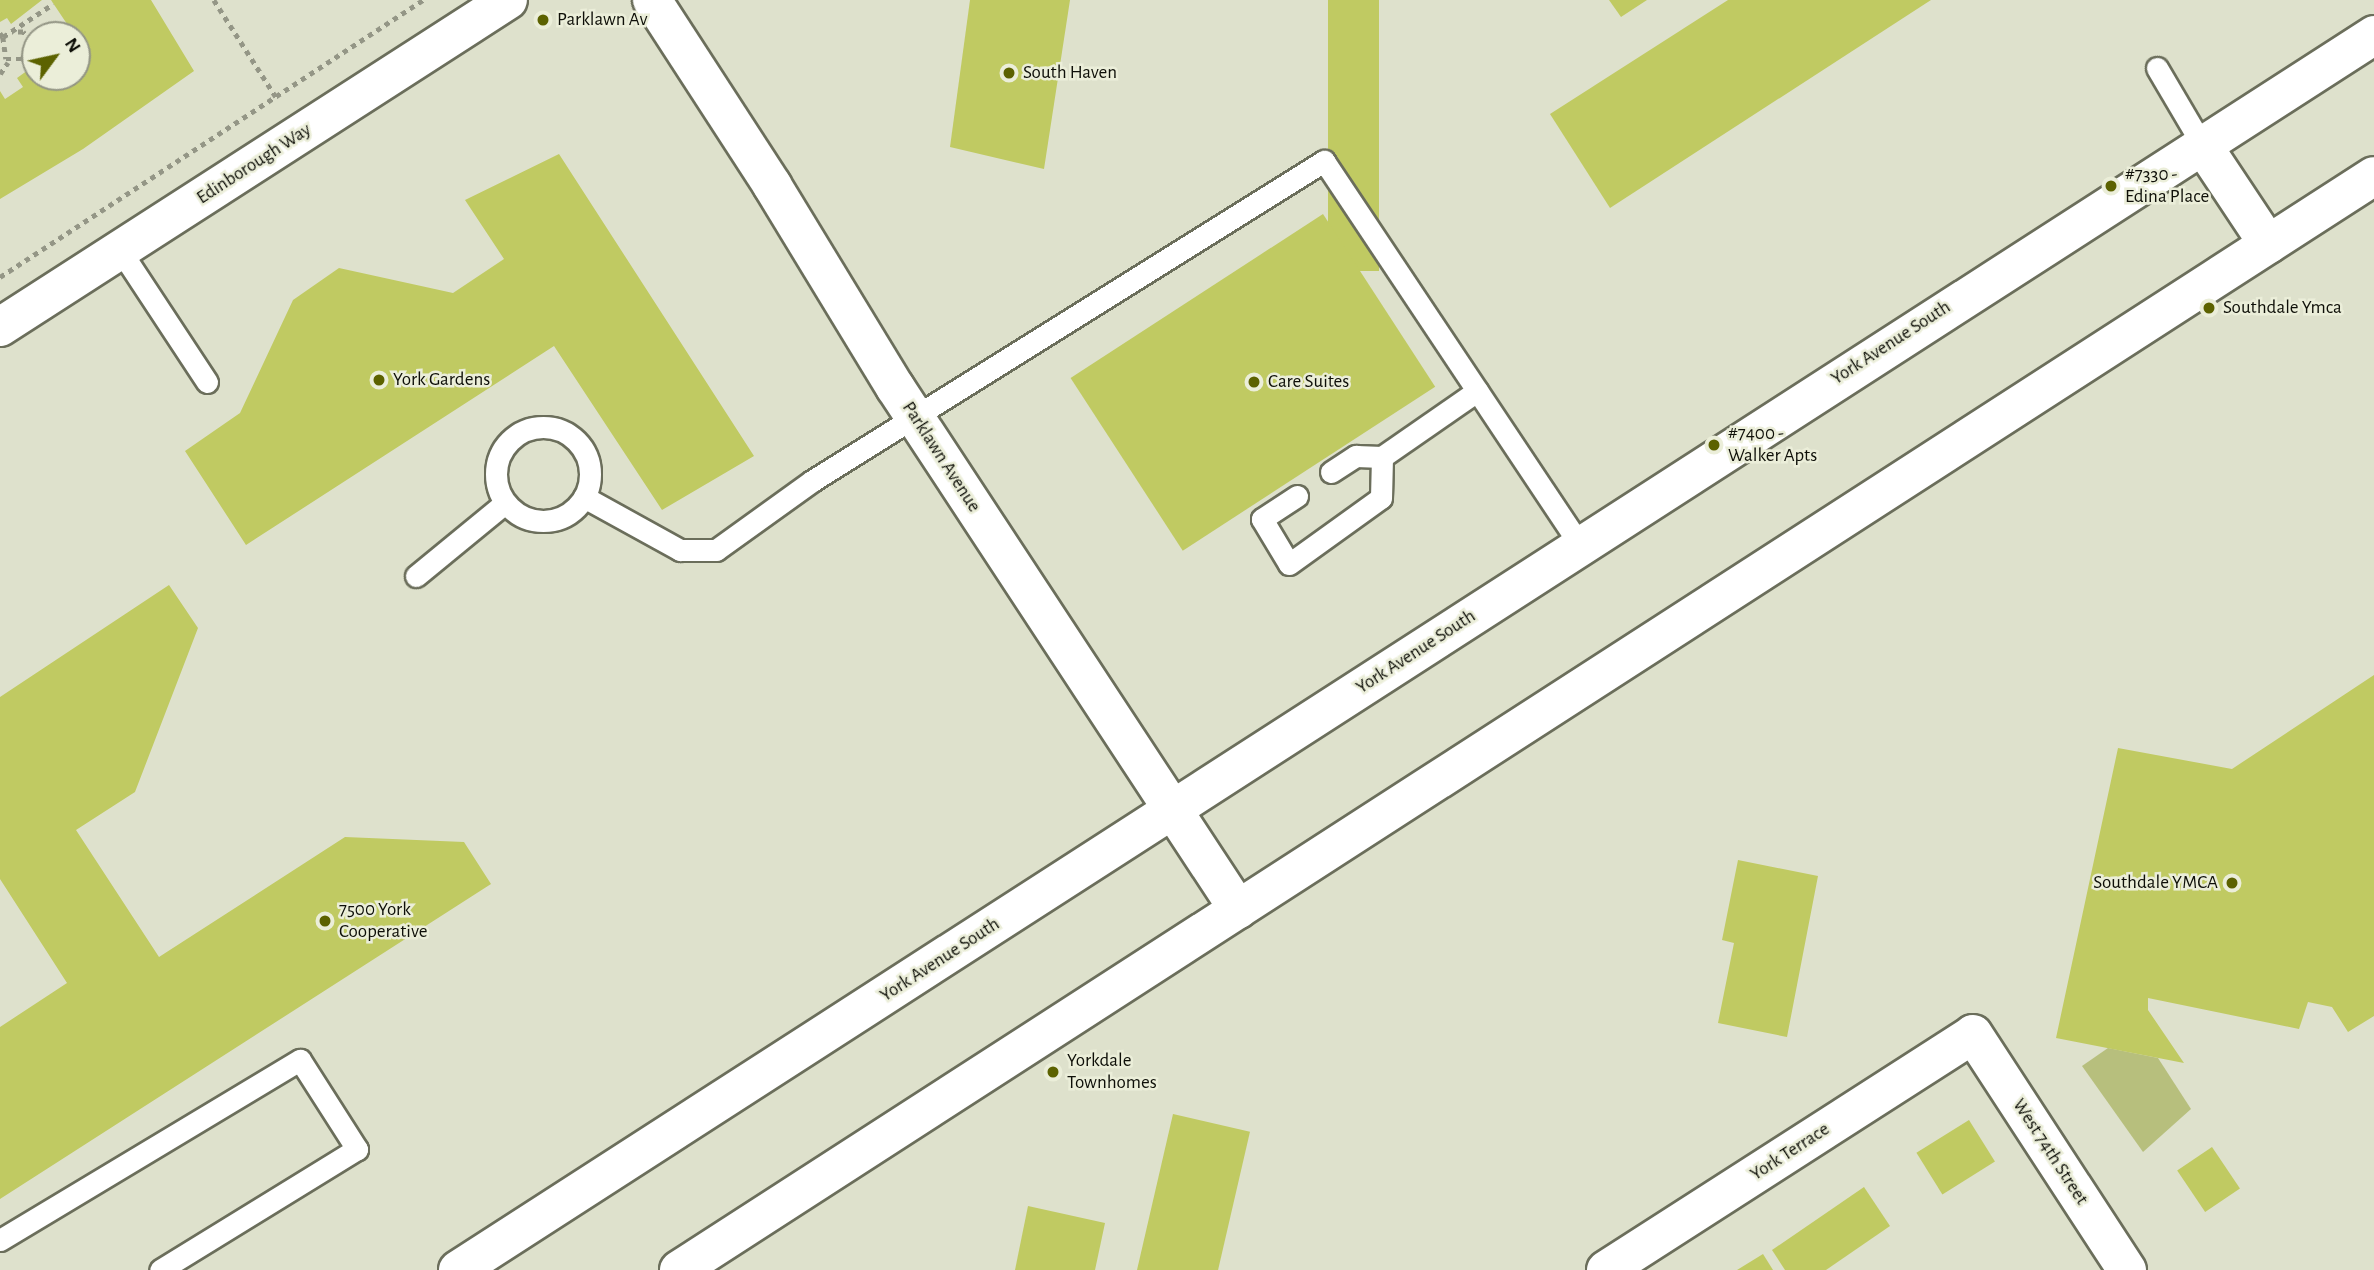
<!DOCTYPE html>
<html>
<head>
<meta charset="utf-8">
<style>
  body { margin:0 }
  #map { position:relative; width:2374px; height:1270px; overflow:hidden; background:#dee1cc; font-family:"Alegreya Sans",sans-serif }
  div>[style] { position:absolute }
  .green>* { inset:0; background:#b7bf7d }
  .building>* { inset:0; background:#c0ca62; transform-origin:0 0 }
  .path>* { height:4.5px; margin-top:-2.25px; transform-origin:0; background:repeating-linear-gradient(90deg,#949686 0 5px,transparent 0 10px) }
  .roads { filter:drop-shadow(2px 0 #6b6e5b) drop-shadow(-2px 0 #6b6e5b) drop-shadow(0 2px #6b6e5b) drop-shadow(0 -2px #6b6e5b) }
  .service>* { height:21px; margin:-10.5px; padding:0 10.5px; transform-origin:10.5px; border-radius:10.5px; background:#fff }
  .service>.ring { margin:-10.5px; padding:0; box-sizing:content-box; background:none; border:21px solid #fff; border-radius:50% }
  .minor>* { height:38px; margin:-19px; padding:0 19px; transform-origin:19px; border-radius:19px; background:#fff }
  .tertiary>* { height:38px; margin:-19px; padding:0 19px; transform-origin:19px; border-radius:19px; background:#fff }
  .secondary>* { height:38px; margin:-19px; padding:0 19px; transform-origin:19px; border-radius:19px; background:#fff }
  .dots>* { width:19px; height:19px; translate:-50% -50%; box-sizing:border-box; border:4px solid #ebeed9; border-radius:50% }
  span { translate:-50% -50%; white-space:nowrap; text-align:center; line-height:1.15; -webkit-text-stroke:5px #ebeed9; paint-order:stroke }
  .poi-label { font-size:19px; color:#0e0f08 }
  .left { translate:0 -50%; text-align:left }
  .right { translate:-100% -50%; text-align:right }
  .street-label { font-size:19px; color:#0e0f08 }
  .north { position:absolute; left:21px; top:21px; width:70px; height:70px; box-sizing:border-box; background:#ebeed9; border:2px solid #939585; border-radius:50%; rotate:57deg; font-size:19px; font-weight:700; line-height:28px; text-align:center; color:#0e0f08 }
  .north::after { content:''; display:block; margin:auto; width:24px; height:32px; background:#5c6200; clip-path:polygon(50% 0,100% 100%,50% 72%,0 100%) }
</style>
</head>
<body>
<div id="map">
  <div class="green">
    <i style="clip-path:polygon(2108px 1048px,2158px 1058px,2191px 1109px,2143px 1152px,2082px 1066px)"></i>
  </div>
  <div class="building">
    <i style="clip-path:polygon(0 0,42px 0,11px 24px,7px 18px,0 22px)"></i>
    <i style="clip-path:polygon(51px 0,151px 0,194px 71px,83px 149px,0 199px,0 91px,5px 99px,23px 87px,17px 78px,35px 65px,35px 77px,77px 77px,77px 35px,56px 35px,69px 27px)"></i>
    <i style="clip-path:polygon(970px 0,1070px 0,1044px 169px,950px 147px)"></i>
    <i style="left:1328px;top:0;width:51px;height:271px"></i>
    <i style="clip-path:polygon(1609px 0,1647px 0,1621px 17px)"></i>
    <i style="clip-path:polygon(1728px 0,1931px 0,1610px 208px,1550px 114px)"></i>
    <i style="clip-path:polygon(559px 154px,754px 456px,662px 510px,554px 346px,246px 545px,185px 451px,240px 413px,293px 300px,339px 268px,453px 293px,504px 259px,465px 200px)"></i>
    <i style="left:1323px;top:214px;width:206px;height:301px;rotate:57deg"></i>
    <i style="clip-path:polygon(169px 585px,198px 628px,135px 792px,76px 830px,159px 957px,345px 837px,464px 842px,491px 884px,0 1199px,0 1027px,67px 983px,0 879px,0 697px)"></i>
    <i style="clip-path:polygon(2374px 675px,2374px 1016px,2348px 1032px,2332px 1007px,2308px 1002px,2299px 1029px,2148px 998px,2148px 1010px,2184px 1063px,2056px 1038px,2118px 748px,2232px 769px)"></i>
    <i style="clip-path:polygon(1738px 860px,1818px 876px,1787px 1037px,1718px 1023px,1734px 943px,1722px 940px)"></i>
    <i style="left:1173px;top:1114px;width:79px;height:160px;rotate:13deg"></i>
    <i style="left:1969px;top:1120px;width:49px;height:62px;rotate:58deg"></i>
    <i style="left:2212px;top:1147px;width:50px;height:42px;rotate:56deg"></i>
    <i style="clip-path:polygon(1864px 1187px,1890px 1226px,1826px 1270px,1785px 1270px,1772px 1250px)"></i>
    <i style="clip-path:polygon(1028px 1206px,1105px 1223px,1095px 1270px,1015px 1270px)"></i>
    <i style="clip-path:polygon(1763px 1254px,1773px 1270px,1737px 1270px)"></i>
  </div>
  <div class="path">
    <i style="left:214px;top:0;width:115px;rotate:57.4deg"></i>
    <i style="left:0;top:33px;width:5px;rotate:53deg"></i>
    <i style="left:3px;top:37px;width:60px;rotate:-33.4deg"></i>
    <i style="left:3px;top:37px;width:22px;rotate:82deg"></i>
    <i style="left:6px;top:59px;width:16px"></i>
    <i style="left:22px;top:59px;width:20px;rotate:-63deg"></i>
    <i style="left:31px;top:41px;width:12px;rotate:-132deg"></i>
    <i style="left:23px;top:32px;width:11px;rotate:180deg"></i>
    <i style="left:23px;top:58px;width:13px;rotate:61deg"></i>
    <i style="left:0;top:74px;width:14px;rotate:-56deg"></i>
    <i style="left:0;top:277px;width:506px;rotate:-33.22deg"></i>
  </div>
  <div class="roads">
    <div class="service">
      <i style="left:2157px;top:68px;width:91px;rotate:59.5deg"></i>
      <i style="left:120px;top:250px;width:158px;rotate:56.6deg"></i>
      <i class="ring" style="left:496px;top:427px;width:73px;height:73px"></i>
      <i style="left:1331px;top:472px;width:30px;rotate:-33deg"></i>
      <i style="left:1356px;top:456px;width:26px;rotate:2deg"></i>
      <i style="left:1297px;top:496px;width:42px;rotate:146.7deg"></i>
      <i style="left:1262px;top:519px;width:52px;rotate:59deg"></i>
      <i style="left:1289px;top:564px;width:113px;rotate:-35.7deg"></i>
      <i style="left:1381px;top:498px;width:41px;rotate:-88.6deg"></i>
      <i style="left:1382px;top:457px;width:116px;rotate:-34.8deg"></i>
      <i style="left:584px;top:497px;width:110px;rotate:28.9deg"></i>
      <i style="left:680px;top:550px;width:36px"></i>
      <i style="left:716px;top:550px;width:118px;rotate:-35.7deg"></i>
      <i style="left:812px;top:481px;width:604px;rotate:-32.01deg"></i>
      <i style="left:1324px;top:161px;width:462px;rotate:56.3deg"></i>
      <i style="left:416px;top:576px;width:115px;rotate:-39.4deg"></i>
      <i style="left:0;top:1240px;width:350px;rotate:-31deg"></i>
      <i style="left:300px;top:1060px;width:106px;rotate:57.4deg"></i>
      <i style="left:357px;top:1149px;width:231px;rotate:148.4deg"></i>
    </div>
    <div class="minor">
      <i style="left:0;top:327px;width:604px;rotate:-32.77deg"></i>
      <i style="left:1606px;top:1270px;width:436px;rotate:-32.7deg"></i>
      <i style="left:1973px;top:1034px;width:282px;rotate:56.9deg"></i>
    </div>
    <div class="tertiary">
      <i style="left:652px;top:0;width:221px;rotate:57deg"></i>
      <i style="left:772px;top:185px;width:237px;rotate:58.7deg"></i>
      <i style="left:895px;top:387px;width:625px;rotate:56.69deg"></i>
      <i style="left:458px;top:1270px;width:2280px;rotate:-32.8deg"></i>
      <i style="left:679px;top:1270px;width:2017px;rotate:-32.84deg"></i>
    </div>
    <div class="secondary">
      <i style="left:2203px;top:146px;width:118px;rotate:56.4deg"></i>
    </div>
  </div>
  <div class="dots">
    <i style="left:543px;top:20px;background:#5c6200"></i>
    <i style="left:1009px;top:73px;background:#5c6200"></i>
    <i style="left:2111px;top:186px;background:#5c6200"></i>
    <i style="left:2209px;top:308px;background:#5c6200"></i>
    <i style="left:379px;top:380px;background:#5c6200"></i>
    <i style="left:1254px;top:382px;background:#5c6200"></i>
    <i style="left:1714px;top:445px;background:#5c6200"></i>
    <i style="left:2232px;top:883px;background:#5c6200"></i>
    <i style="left:325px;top:921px;background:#5c6200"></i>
    <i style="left:1053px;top:1072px;background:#5c6200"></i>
  </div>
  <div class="poi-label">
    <span class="left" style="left:557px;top:20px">Parklawn Av</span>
    <span class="left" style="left:1023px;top:73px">South Haven</span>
    <span class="left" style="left:2125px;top:186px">#7330 -<br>Edina Place</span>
    <span class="left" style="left:2223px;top:308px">Southdale Ymca</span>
    <span class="left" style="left:393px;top:380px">York Gardens</span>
    <span class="left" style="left:1268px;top:382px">Care Suites</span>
    <span class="left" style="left:1728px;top:445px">#7400 -<br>Walker Apts</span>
    <span class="right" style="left:2218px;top:883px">Southdale YMCA</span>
    <span class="left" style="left:339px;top:921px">7500 York<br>Cooperative</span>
    <span class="left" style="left:1067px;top:1072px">Yorkdale<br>Townhomes</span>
  </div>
  <div class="street-label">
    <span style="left:254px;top:164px;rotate:-33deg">Edinborough Way</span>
    <span style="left:1891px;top:343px;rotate:-33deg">York Avenue South</span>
    <span style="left:941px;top:457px;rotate:57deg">Parklawn Avenue</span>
    <span style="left:1416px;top:652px;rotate:-33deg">York Avenue South</span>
    <span style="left:940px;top:960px;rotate:-33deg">York Avenue South</span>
    <span style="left:1790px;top:1152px;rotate:-33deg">York Terrace</span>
    <span style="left:2050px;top:1152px;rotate:57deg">West 74th Street</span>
  </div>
  <div class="north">N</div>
</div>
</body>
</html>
